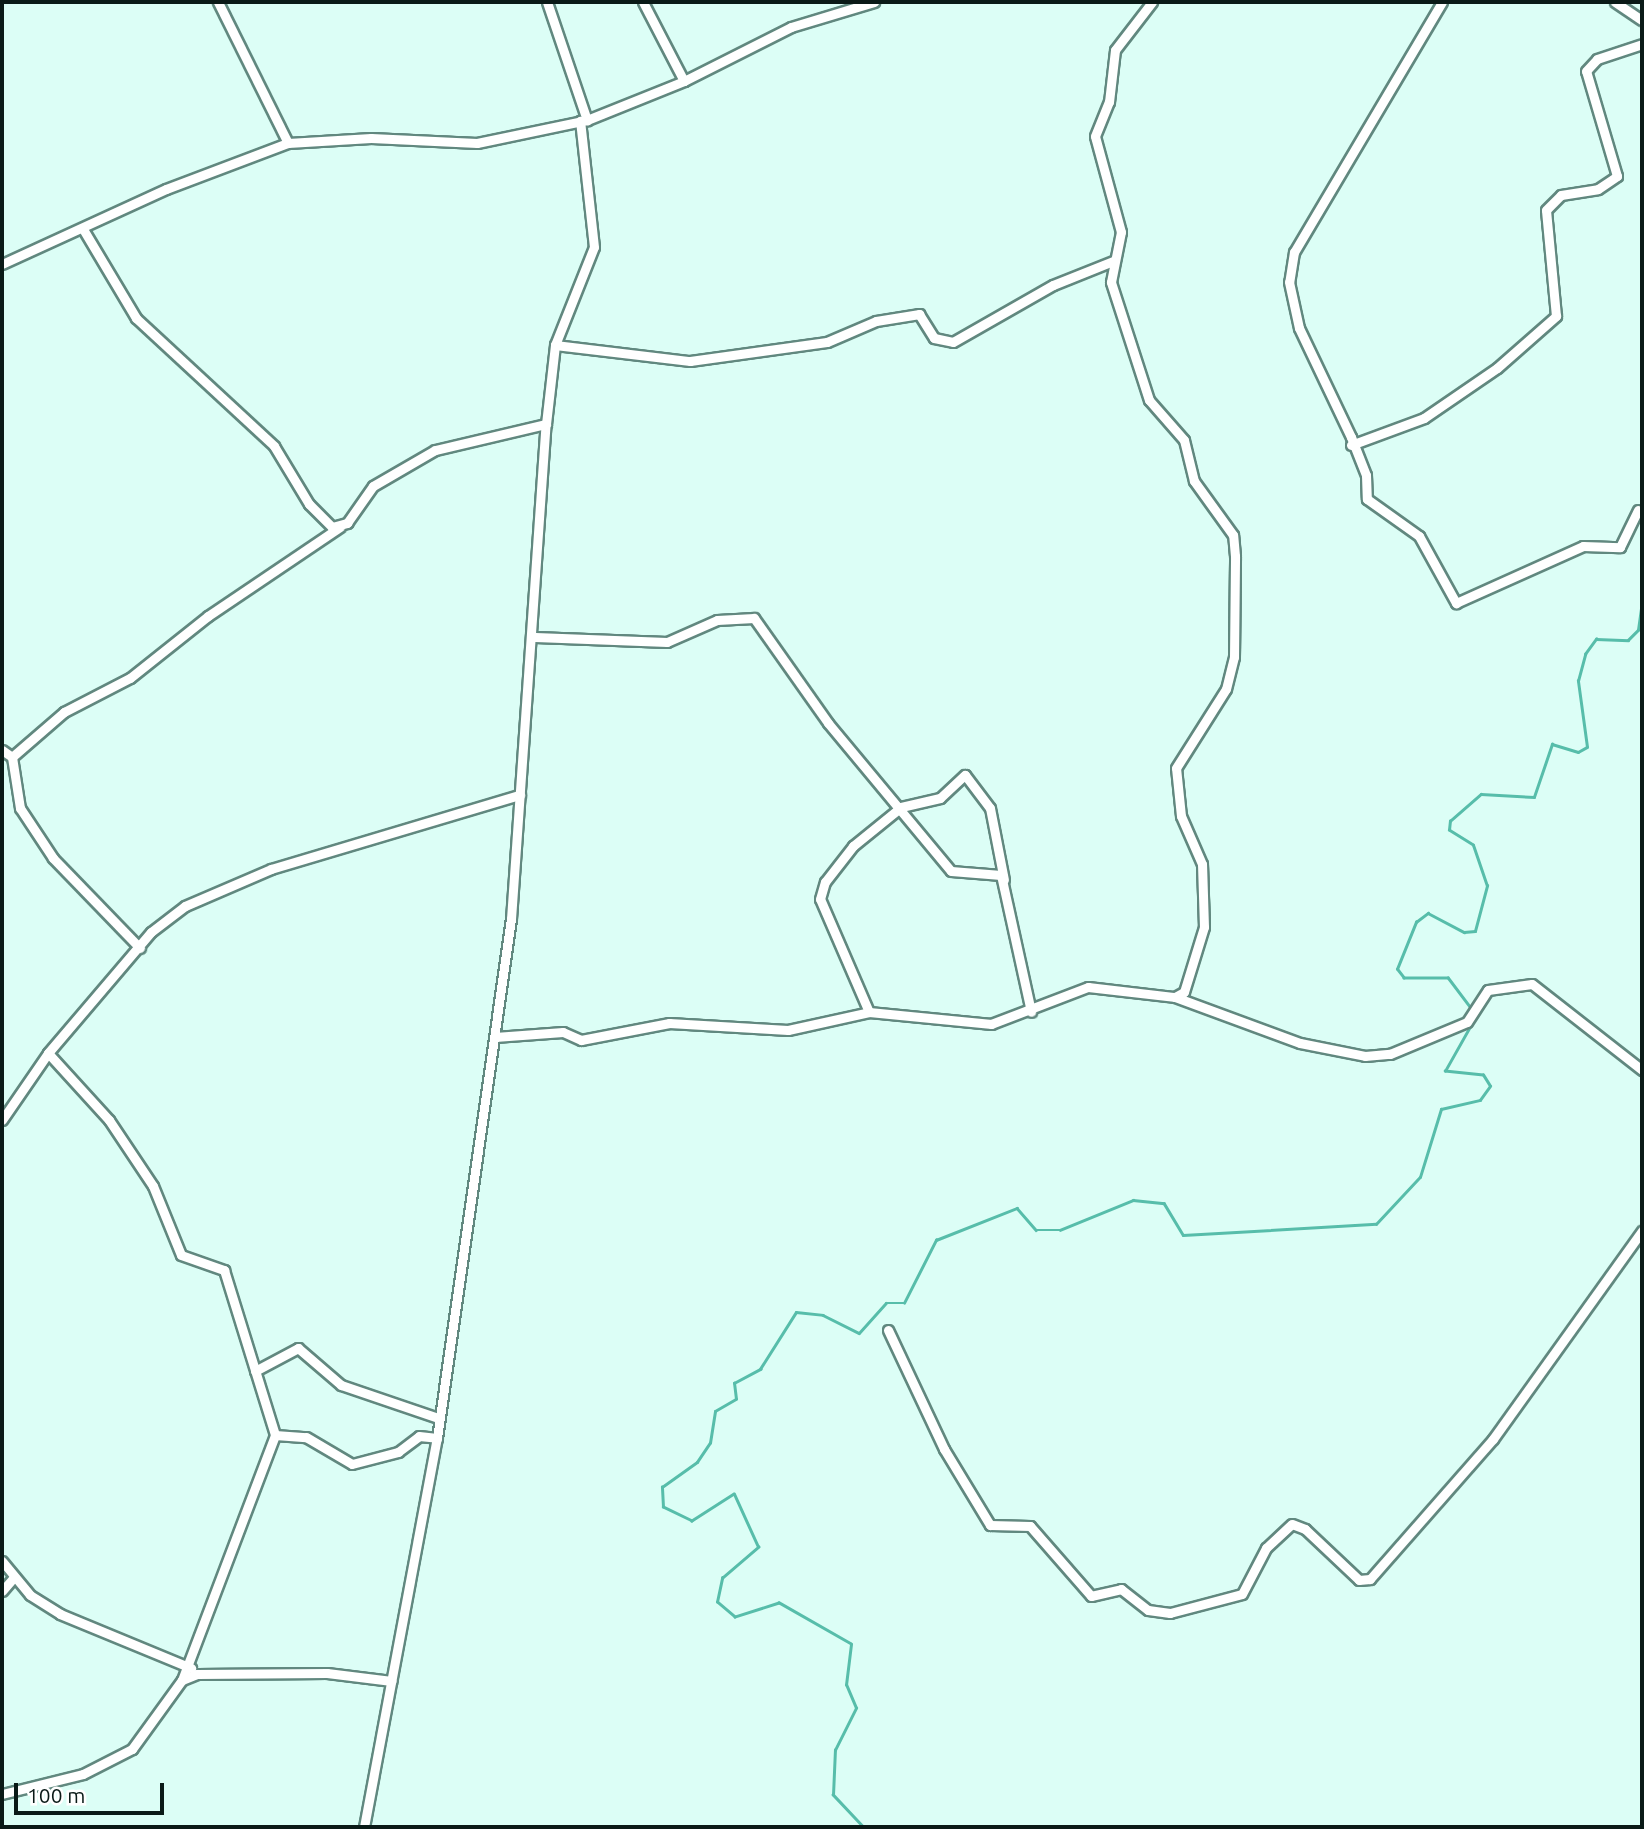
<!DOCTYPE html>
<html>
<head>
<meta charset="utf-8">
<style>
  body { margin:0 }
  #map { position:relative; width:1644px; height:1829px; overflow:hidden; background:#dcfef6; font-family:Ubuntu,sans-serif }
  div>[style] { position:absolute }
  .stream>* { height:2.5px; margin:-1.25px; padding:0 1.25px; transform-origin:1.25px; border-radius:1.25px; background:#57bdaa }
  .roads { filter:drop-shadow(2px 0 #61887f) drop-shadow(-2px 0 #61887f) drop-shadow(0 2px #61887f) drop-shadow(0 -2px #61887f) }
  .street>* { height:9px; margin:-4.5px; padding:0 4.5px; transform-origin:4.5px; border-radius:4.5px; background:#fff }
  span { translate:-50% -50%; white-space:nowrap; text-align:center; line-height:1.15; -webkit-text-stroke:6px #fff; paint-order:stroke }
  .frame { position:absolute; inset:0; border:4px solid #0a1a17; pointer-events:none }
  .scale { position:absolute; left:14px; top:1783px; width:150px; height:32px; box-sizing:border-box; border:4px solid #0a1a17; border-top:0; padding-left:9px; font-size:21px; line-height:24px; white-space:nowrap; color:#0a1a17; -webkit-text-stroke:5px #fff; paint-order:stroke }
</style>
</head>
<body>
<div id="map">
  <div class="stream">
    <i style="left:1472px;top:1010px;width:40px;rotate:-127deg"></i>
    <i style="left:1448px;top:978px;width:44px;rotate:180deg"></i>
    <i style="left:1404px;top:978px;width:11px;rotate:-128deg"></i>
    <i style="left:1397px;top:969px;width:51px;rotate:-68deg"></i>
    <i style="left:1416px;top:922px;width:15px;rotate:-37deg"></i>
    <i style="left:1428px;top:913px;width:41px;rotate:27.8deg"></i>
    <i style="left:1464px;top:932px;width:11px;rotate:-5deg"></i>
    <i style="left:1475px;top:931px;width:47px;rotate:-75.1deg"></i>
    <i style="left:1487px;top:886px;width:43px;rotate:-108.9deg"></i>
    <i style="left:1473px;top:845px;width:28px;rotate:-148deg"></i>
    <i style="left:1449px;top:830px;width:9px;rotate:-84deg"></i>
    <i style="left:1450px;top:821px;width:41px;rotate:-41.1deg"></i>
    <i style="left:1481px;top:794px;width:53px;rotate:3.2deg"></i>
    <i style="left:1534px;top:797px;width:56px;rotate:-71.2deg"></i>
    <i style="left:1552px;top:744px;width:27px;rotate:17deg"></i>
    <i style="left:1578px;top:752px;width:10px;rotate:-29deg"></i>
    <i style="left:1587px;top:747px;width:67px;rotate:-97.8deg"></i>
    <i style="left:1578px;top:681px;width:28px;rotate:-75deg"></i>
    <i style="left:1585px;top:654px;width:19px;rotate:-54deg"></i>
    <i style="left:1596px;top:639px;width:32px;rotate:2deg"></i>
    <i style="left:1628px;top:640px;width:14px;rotate:-45deg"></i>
    <i style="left:1638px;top:630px;width:28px;rotate:-82deg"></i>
    <i style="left:863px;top:1827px;width:44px;rotate:-133.2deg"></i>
    <i style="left:833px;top:1795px;width:45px;rotate:-87.5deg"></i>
    <i style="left:835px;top:1750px;width:47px;rotate:-63.4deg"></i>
    <i style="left:856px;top:1708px;width:25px;rotate:-113deg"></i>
    <i style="left:846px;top:1685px;width:41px;rotate:-83deg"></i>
    <i style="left:851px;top:1644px;width:83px;rotate:-150.3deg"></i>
    <i style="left:779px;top:1603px;width:46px;rotate:162.3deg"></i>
    <i style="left:735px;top:1617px;width:23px;rotate:-140deg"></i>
    <i style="left:717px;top:1602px;width:25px;rotate:-78deg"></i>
    <i style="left:722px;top:1578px;width:48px;rotate:-40.7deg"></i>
    <i style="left:758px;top:1547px;width:58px;rotate:-114.4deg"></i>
    <i style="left:734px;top:1494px;width:50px;rotate:147.3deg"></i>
    <i style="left:692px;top:1521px;width:32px;rotate:-154deg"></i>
    <i style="left:663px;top:1507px;width:20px;rotate:-93deg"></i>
    <i style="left:662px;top:1487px;width:43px;rotate:-35.5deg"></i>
    <i style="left:697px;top:1462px;width:23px;rotate:-56deg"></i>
    <i style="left:710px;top:1443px;width:32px;rotate:-81deg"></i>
    <i style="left:715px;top:1411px;width:24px;rotate:-30deg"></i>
    <i style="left:736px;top:1399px;width:16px;rotate:-97deg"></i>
    <i style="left:734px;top:1383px;width:30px;rotate:-28deg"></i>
    <i style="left:760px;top:1369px;width:67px;rotate:-57.7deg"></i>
    <i style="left:796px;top:1312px;width:27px;rotate:6deg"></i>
    <i style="left:823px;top:1315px;width:40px;rotate:26.6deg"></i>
    <i style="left:859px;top:1333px;width:40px;rotate:-48deg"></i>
    <i style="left:886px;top:1303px;width:18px"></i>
    <i style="left:904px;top:1303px;width:71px;rotate:-63.1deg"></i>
    <i style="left:936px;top:1240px;width:87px;rotate:-21.6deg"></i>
    <i style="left:1017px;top:1208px;width:29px;rotate:49deg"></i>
    <i style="left:1036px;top:1230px;width:24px"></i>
    <i style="left:1060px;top:1230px;width:79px;rotate:-22.3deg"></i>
    <i style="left:1133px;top:1200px;width:31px;rotate:6deg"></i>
    <i style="left:1164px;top:1203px;width:37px;rotate:59deg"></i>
    <i style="left:1183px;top:1235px;width:193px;rotate:-3.3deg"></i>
    <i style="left:1376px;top:1224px;width:64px;rotate:-46.9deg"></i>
    <i style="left:1420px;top:1177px;width:71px;rotate:-72.8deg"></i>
    <i style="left:1441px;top:1109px;width:40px;rotate:-13deg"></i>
    <i style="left:1480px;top:1100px;width:17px;rotate:-54deg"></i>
    <i style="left:1490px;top:1086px;width:13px;rotate:-122deg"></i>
    <i style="left:1483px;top:1075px;width:38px;rotate:-174deg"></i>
    <i style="left:1445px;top:1071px;width:63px;rotate:-60.6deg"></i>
  </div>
  <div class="roads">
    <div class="street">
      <i style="left:218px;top:2px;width:157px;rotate:63.6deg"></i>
      <i style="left:547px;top:2px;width:125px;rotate:71.3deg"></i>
      <i style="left:643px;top:2px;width:89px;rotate:62.6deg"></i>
      <i style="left:1442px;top:2px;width:291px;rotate:120.6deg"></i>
      <i style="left:1294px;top:252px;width:30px;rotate:99deg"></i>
      <i style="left:1289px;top:282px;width:47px;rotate:77.7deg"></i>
      <i style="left:1299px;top:328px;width:121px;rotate:64.5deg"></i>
      <i style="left:1351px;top:437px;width:41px;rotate:68.5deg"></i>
      <i style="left:1366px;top:475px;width:24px;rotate:88deg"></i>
      <i style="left:1367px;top:499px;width:64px;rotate:35.4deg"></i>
      <i style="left:1419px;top:536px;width:77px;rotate:61.1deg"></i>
      <i style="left:1456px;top:603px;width:139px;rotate:-24.2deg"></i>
      <i style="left:1583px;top:546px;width:37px;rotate:2deg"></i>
      <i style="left:1620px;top:547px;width:41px;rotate:-64.1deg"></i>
      <i style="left:1615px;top:2px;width:32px;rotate:34deg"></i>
      <i style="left:83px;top:229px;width:104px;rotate:59.2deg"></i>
      <i style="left:136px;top:318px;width:188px;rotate:42.8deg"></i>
      <i style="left:274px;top:446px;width:68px;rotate:58.9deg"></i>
      <i style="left:309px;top:504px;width:33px;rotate:45deg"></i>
      <i style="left:332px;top:527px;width:16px;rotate:-15deg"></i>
      <i style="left:347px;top:523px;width:45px;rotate:-54.9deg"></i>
      <i style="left:373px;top:486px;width:72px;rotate:-30.1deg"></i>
      <i style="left:435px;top:450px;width:114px;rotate:-13.2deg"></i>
      <i style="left:2px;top:264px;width:180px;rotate:-24.6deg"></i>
      <i style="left:166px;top:189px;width:130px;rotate:-20.7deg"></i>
      <i style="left:288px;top:143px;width:83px;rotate:-3.4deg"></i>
      <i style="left:371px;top:138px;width:106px;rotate:2.7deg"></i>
      <i style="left:477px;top:143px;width:112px;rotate:-11.8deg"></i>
      <i style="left:587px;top:120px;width:105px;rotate:-21.9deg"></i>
      <i style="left:684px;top:81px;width:120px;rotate:-26.8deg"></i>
      <i style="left:791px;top:27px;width:87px;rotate:-16.8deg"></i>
      <i style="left:555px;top:345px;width:136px;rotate:6.8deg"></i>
      <i style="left:690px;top:361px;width:138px;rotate:-7.9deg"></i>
      <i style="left:827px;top:342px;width:53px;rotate:-23.2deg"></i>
      <i style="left:876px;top:321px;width:44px;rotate:-9.2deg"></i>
      <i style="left:919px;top:314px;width:28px;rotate:58deg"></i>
      <i style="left:934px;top:338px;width:19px;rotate:12deg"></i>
      <i style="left:953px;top:342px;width:115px;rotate:-29.7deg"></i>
      <i style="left:1053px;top:285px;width:65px;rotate:-21.8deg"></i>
      <i style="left:1351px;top:445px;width:78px;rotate:-20.3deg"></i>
      <i style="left:1424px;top:418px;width:88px;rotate:-34.4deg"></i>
      <i style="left:1497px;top:368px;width:79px;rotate:-41.4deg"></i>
      <i style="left:1556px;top:316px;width:106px;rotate:-95.4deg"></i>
      <i style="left:1546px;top:210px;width:21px;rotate:-45deg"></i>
      <i style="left:1561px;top:195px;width:37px;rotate:-9deg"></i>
      <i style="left:1598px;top:189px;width:23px;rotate:-34deg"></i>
      <i style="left:1617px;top:176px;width:109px;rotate:-106.4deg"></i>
      <i style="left:1586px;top:71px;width:16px;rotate:-47deg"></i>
      <i style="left:1597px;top:59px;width:47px;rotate:-18.4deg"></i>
      <i style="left:535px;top:637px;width:132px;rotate:2.2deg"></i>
      <i style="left:667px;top:642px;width:55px;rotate:-23.7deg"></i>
      <i style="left:717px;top:620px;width:37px;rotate:-3deg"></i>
      <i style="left:754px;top:618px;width:128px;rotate:54.8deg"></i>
      <i style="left:828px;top:723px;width:192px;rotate:50.3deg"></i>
      <i style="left:951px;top:871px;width:50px;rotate:4.6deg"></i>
      <i style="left:1001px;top:875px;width:140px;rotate:77.6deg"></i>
      <i style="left:2px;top:750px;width:12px;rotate:35deg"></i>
      <i style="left:12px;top:757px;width:52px;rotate:81.1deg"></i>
      <i style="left:20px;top:808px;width:60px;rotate:56.6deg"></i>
      <i style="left:53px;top:858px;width:125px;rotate:46deg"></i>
      <i style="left:12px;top:757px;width:69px;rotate:-40.9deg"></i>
      <i style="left:64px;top:712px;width:74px;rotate:-27.3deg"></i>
      <i style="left:130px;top:678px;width:100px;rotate:-38.5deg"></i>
      <i style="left:208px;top:616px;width:159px;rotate:-34deg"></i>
      <i style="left:1175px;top:997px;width:133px;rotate:20.2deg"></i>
      <i style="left:1300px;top:1043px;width:66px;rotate:11.3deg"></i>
      <i style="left:1365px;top:1056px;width:25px;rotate:-5deg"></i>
      <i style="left:1390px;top:1054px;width:83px;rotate:-22.6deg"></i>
      <i style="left:1467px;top:1022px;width:38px;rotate:-57deg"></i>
      <i style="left:1488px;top:990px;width:44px;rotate:-7.8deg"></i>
      <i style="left:1532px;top:984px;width:140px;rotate:38deg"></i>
      <i style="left:869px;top:1012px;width:123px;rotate:-113.4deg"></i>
      <i style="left:820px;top:899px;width:18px;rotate:-74deg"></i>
      <i style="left:825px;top:882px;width:46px;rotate:-52.1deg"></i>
      <i style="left:853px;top:846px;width:62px;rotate:-39.1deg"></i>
      <i style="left:901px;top:807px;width:40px;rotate:-13deg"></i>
      <i style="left:940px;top:798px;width:34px;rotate:-43deg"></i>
      <i style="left:965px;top:775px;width:41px;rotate:52.9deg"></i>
      <i style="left:990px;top:808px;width:73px;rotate:79deg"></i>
      <i style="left:495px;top:1037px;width:68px;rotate:-4.2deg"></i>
      <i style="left:563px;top:1032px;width:20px;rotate:24deg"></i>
      <i style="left:581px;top:1040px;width:90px;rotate:-10.9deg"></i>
      <i style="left:669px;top:1023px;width:119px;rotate:3.4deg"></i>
      <i style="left:788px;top:1030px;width:83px;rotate:-12.5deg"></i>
      <i style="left:869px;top:1012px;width:123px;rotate:5.6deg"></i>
      <i style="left:991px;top:1024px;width:104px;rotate:-20.9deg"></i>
      <i style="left:1088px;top:987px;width:88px;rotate:6.6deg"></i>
      <i style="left:1175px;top:997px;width:10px;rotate:-29deg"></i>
      <i style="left:1184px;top:992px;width:68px;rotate:-72.9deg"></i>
      <i style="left:1204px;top:927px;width:63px;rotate:-91.8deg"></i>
      <i style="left:1202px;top:864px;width:52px;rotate:-113.6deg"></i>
      <i style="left:1181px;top:816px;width:48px;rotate:-95.9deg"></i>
      <i style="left:1176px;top:768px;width:93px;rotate:-57.7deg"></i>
      <i style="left:1226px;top:689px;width:33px;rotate:-76deg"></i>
      <i style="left:1234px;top:657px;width:101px;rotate:-89.4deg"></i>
      <i style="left:1235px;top:556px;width:21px;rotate:-95deg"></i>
      <i style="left:1233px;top:535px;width:67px;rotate:-125.8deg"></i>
      <i style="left:1194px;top:481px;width:42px;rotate:-103.7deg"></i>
      <i style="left:1184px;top:440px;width:53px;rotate:-131.2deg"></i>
      <i style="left:1149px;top:400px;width:124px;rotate:-107.9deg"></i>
      <i style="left:1111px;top:282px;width:51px;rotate:-78.7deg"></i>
      <i style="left:1121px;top:232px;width:99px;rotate:-105.2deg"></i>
      <i style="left:1095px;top:136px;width:37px;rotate:-68deg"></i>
      <i style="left:1109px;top:102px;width:52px;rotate:-83.4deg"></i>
      <i style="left:1115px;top:50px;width:61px;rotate:-52.4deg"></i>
      <i style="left:48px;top:1053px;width:91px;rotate:47.7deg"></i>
      <i style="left:109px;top:1120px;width:79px;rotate:56.3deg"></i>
      <i style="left:153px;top:1186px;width:74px;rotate:67.9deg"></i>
      <i style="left:181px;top:1255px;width:46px;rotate:19.2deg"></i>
      <i style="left:224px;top:1270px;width:173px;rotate:72.8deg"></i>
      <i style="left:2px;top:1120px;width:81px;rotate:-55.5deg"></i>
      <i style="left:48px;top:1053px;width:159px;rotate:-49.6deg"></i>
      <i style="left:151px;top:932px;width:43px;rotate:-37.4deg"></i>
      <i style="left:185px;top:906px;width:94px;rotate:-23.3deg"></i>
      <i style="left:271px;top:869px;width:260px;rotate:-16.6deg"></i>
      <i style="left:888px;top:1330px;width:132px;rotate:64.8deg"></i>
      <i style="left:944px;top:1449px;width:89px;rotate:58.8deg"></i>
      <i style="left:990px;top:1525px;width:40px;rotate:1.4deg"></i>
      <i style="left:1030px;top:1526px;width:93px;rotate:48.9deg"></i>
      <i style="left:1091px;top:1596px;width:31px;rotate:-13deg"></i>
      <i style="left:1121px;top:1589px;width:34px;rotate:38deg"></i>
      <i style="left:1148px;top:1610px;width:22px;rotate:8deg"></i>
      <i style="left:1170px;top:1613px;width:74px;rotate:-14.8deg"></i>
      <i style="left:1242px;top:1594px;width:52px;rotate:-62.4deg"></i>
      <i style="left:1266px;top:1548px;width:35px;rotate:-43deg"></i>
      <i style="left:1292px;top:1524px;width:14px;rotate:21deg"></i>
      <i style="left:1305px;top:1529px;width:74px;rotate:43.4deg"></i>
      <i style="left:1359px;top:1580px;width:11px;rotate:-5deg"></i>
      <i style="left:1370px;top:1579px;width:186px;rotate:-48.7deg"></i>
      <i style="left:1493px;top:1439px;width:256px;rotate:-54.4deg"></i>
      <i style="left:255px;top:1371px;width:49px;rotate:-28.1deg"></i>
      <i style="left:298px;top:1348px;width:57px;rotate:40.7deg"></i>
      <i style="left:341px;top:1385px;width:102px;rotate:18.8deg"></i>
      <i style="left:2px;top:1561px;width:44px;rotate:50.5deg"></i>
      <i style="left:30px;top:1595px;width:36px;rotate:32deg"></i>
      <i style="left:60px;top:1614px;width:142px;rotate:22.4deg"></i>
      <i style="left:2px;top:1591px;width:18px;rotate:-49deg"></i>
      <i style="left:182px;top:1680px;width:262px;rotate:-69.2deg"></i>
      <i style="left:275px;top:1435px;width:31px;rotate:4deg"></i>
      <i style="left:306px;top:1437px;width:53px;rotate:30.4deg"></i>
      <i style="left:352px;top:1464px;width:48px;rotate:-14.6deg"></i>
      <i style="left:398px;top:1452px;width:26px;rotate:-37deg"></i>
      <i style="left:419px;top:1436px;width:18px;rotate:6deg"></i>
      <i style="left:2px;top:1794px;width:83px;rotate:-13.9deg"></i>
      <i style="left:83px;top:1774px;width:55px;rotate:-27deg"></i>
      <i style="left:132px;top:1749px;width:85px;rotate:-54.1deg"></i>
      <i style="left:182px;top:1680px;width:16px;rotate:-22deg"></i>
      <i style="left:197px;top:1674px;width:130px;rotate:-0.4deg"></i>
      <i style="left:327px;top:1673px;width:65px;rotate:7deg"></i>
      <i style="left:364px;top:1827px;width:396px;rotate:-79.4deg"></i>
      <i style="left:437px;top:1438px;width:524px;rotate:-81.89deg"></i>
      <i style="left:511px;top:919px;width:496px;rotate:-86deg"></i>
      <i style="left:546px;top:424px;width:80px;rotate:-83.5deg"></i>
      <i style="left:555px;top:345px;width:105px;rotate:-68.3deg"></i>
      <i style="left:594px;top:247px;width:127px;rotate:-96.3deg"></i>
    </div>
  </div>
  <div class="frame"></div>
  <div class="scale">100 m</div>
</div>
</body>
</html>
